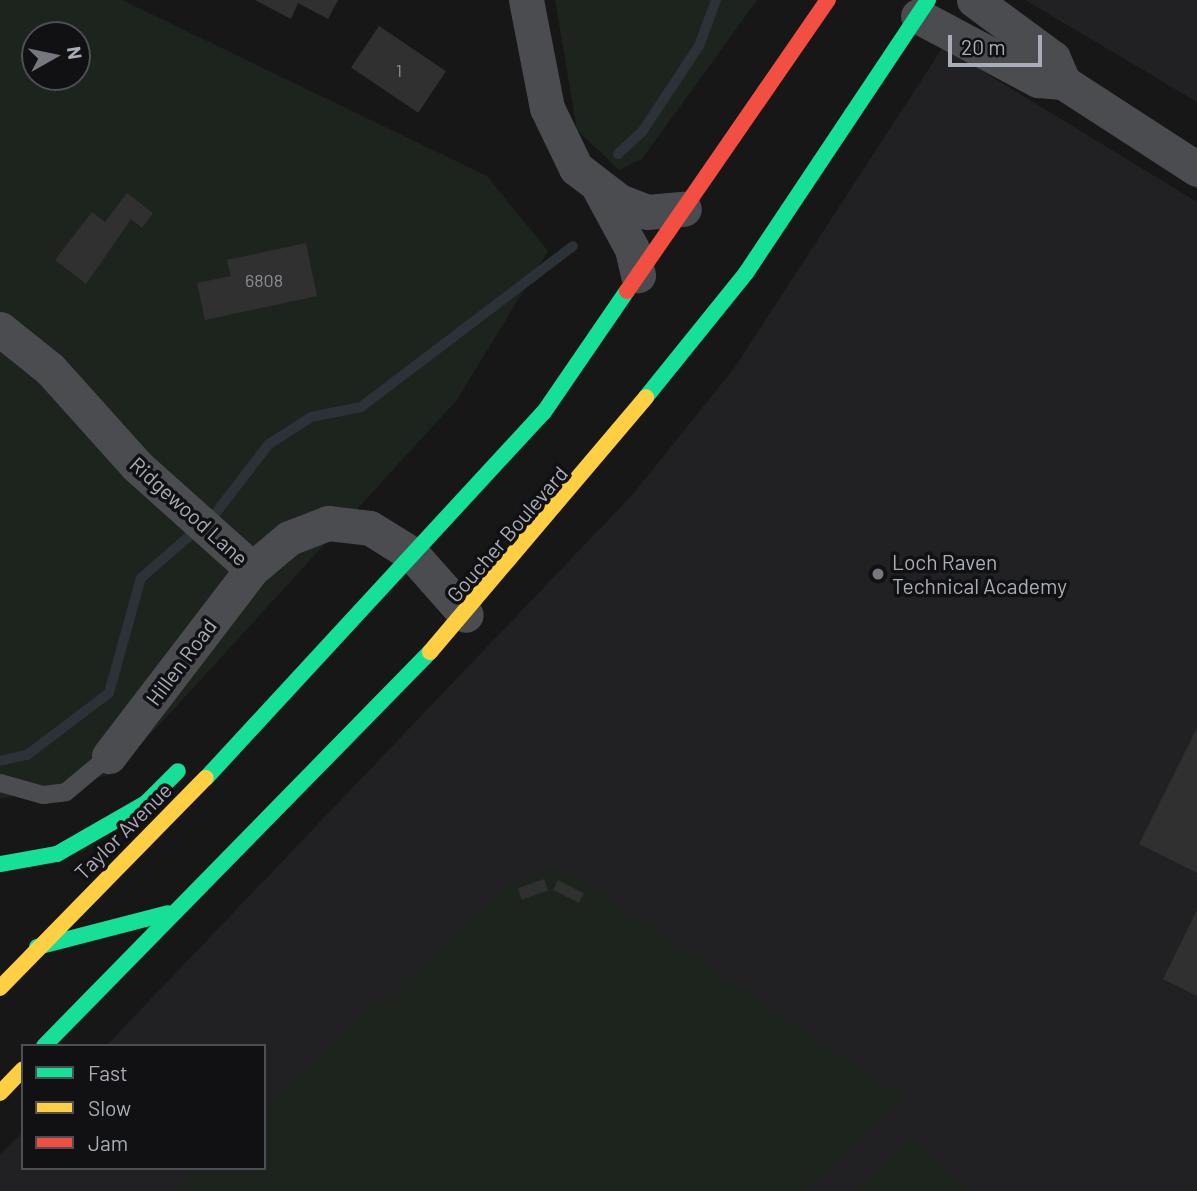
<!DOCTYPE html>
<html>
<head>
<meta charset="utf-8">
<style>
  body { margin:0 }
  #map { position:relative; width:1197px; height:1191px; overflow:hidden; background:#171717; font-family:Barlow,sans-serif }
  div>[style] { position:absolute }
  .built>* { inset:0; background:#212123 }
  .green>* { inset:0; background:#1d241e }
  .stream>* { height:10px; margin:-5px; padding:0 5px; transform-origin:5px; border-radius:5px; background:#2b3238 }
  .building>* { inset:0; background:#303031; transform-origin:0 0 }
  .lane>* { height:18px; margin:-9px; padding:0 9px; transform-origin:9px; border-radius:9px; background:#4b4c50 }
  .street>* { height:35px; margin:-17.5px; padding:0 17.5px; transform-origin:17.5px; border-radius:17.5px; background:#4b4c50 }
  .fast>* { height:16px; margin:-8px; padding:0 8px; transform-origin:8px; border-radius:8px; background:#16e098 }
  .slow>* { height:16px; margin:-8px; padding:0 8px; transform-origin:8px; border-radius:8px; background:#ffcf43 }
  .jam>* { height:16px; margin:-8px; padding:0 8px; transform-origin:8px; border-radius:8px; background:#f24e42 }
  .dots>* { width:19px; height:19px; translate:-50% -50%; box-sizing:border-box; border:4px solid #111113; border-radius:50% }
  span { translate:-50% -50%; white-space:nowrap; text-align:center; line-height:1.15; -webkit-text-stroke:7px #111113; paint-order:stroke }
  .number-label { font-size:18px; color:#8b8e96 }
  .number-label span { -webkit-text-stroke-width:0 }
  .street-label { font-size:21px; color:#a9adb7 }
  .poi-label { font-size:21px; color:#a9adb7 }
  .left { translate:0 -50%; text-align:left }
  .legend { position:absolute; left:21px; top:1044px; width:245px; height:126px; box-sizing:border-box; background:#111113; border:2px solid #4e4f55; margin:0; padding:9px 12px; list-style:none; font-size:21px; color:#a9adb7 }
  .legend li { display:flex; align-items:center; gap:14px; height:35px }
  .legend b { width:35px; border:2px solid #4e4f55 }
  .north { position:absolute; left:21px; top:21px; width:70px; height:70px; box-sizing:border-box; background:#111113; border:2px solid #4e4f55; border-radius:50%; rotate:81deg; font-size:19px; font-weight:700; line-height:28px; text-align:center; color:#a9adb7 }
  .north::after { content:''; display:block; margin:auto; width:24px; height:32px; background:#76787f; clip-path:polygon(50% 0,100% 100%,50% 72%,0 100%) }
  .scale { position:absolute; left:948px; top:35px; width:94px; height:32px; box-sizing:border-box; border:4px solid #a9adb7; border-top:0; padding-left:9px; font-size:21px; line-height:24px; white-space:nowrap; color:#a9adb7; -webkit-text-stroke:5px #111113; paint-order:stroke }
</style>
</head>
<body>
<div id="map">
  <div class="built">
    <i style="clip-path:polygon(1025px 0,1197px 0,1197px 102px)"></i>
    <i style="clip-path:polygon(943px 47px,1197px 202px,1197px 1191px,0 1191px,0 1155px,23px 1132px,23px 1168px,264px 1168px,264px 1046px,106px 1046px,633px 494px,735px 367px)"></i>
  </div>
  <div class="green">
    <i style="clip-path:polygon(evenodd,0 0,122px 0,487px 176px,548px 251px,456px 401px,114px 774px,0 799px,0 0,35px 35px,77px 35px,77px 77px,35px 77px,35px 35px)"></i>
    <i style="clip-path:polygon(555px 0,757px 0,642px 159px,619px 170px,577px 130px)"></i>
    <i style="clip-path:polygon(540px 870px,563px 870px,593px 888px,904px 1098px,801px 1191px,174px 1191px,199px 1168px,264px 1168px,264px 1108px,507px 887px)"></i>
    <i style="clip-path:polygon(912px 1139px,966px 1191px,856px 1191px)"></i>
  </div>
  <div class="stream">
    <i style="left:618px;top:154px;width:33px;rotate:-43deg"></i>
    <i style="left:642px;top:132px;width:103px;rotate:-56.5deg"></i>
    <i style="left:699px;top:46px;width:49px;rotate:-69.7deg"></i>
    <i style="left:0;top:761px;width:28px;rotate:-13deg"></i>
    <i style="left:27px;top:755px;width:103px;rotate:-37.1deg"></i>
    <i style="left:109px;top:693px;width:119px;rotate:-74.5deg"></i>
    <i style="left:141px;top:578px;width:98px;rotate:-40.9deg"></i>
    <i style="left:215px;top:514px;width:88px;rotate:-52.4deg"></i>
    <i style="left:269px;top:444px;width:50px;rotate:-32.7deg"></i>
    <i style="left:311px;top:417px;width:51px;rotate:-11.3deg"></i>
    <i style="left:361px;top:407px;width:266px;rotate:-37.2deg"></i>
  </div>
  <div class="building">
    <i style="clip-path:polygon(255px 0,338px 0,328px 19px,298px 3px,291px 19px)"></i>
    <i style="left:379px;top:26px;width:81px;height:50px;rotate:34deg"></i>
    <i style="clip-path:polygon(127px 193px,153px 213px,142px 228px,131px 219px,86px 284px,55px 260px,92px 212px,105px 222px)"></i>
    <i style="clip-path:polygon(306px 243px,317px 296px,205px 320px,197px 283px,231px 276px,227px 260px)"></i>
    <i style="clip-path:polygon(1197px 728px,1197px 873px,1139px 844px)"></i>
    <i style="left:544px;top:879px;width:12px;height:28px;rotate:70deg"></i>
    <i style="left:558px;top:880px;width:29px;height:11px;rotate:27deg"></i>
    <i style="clip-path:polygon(1197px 910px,1197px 996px,1163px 979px)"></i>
  </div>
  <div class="lane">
    <i style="left:0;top:783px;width:45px;rotate:15.6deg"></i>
    <i style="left:43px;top:795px;width:23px;rotate:-7deg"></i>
    <i style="left:66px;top:792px;width:56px;rotate:-39.9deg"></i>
  </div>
  <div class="street">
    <i style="left:526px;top:0;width:110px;rotate:79deg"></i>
    <i style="left:547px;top:108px;width:67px;rotate:64.2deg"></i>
    <i style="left:576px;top:168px;width:54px;rotate:37.5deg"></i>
    <i style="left:619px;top:201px;width:30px;rotate:21deg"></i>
    <i style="left:647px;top:212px;width:37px;rotate:-5deg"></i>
    <i style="left:974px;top:0;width:98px;rotate:36.3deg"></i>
    <i style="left:1053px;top:58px;width:26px;rotate:67deg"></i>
    <i style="left:918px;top:16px;width:136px;rotate:28.1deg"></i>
    <i style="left:1038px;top:80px;width:25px;rotate:5deg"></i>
    <i style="left:1063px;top:82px;width:160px;rotate:33deg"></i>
    <i style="left:600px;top:190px;width:67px;rotate:61.5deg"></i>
    <i style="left:632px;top:249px;width:27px;rotate:77deg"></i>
    <i style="left:0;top:329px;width:64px;rotate:38.7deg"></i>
    <i style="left:50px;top:369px;width:130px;rotate:48.1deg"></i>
    <i style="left:137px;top:466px;width:154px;rotate:41.8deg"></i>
    <i style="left:252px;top:569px;width:48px;rotate:-40deg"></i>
    <i style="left:289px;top:538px;width:42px;rotate:-21deg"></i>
    <i style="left:328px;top:523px;width:42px;rotate:6.8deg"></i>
    <i style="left:370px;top:528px;width:49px;rotate:31.8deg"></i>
    <i style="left:412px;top:554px;width:81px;rotate:48.5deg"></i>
    <i style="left:109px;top:756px;width:235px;rotate:-52.6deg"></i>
  </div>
  <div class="fast">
    <i style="left:646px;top:397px;width:159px;rotate:-51.1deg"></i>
    <i style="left:746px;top:273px;width:328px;rotate:-56.3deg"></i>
    <i style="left:206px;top:778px;width:498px;rotate:-47.3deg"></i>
    <i style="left:544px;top:412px;width:147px;rotate:-55.6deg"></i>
    <i style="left:0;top:864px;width:58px;rotate:-10deg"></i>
    <i style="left:57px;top:854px;width:103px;rotate:-29.8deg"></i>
    <i style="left:146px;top:803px;width:45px;rotate:-45deg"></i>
    <i style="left:37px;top:947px;width:135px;rotate:-14.5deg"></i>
    <i style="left:44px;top:1046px;width:552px;rotate:-45.59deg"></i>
  </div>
  <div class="slow">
    <i style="left:430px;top:652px;width:334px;rotate:-49.7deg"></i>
    <i style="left:0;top:988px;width:294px;rotate:-45.6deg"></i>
    <i style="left:0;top:1093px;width:33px;rotate:-46deg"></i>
  </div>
  <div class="jam">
    <i style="left:627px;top:291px;width:354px;rotate:-55.4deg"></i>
  </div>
  <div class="dots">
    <i style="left:878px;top:574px;background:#76787f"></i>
  </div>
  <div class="number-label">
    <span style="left:399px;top:70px">1</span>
    <span style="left:264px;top:280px">6808</span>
  </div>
  <div class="street-label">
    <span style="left:189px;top:511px;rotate:42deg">Ridgewood Lane</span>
    <span style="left:507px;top:534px;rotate:-49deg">Goucher Boulevard</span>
    <span style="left:181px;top:662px;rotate:-53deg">Hillen Road</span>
    <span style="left:123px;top:831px;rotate:-45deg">Taylor Avenue</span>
  </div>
  <div class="poi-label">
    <span class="left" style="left:892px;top:574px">Loch Raven<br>Technical Academy</span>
  </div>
  <ul class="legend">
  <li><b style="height:9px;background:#16e098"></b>Fast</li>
  <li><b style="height:9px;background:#ffcf43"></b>Slow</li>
  <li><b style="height:9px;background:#f24e42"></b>Jam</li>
  </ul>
  <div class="north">N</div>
  <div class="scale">20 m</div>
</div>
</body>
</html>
